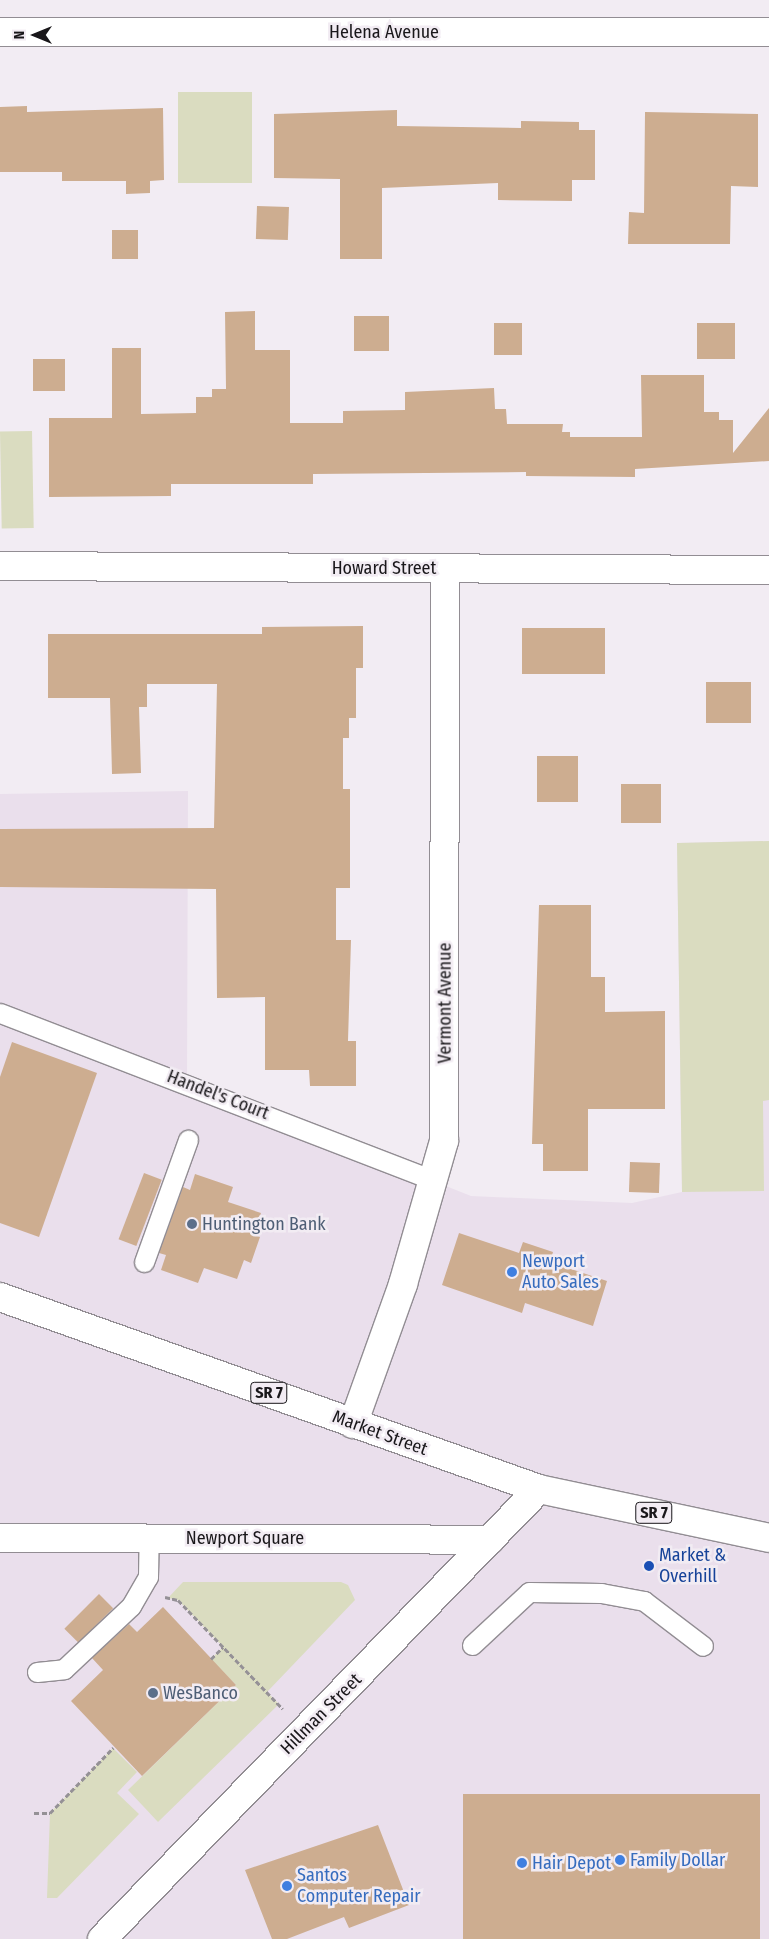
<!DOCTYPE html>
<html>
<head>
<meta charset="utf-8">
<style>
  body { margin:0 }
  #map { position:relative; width:769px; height:1939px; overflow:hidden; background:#f2ecf3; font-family:"Fira Sans Condensed",sans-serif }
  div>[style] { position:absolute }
  .built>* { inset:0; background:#eadfec }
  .green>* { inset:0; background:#dadcc0; transform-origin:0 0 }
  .building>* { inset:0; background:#cdad90; transform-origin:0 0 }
  .path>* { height:3px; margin-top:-1.5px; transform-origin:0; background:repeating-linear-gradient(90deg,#959196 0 5px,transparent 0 7.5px) }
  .roads { filter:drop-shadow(1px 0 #928d93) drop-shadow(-1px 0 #928d93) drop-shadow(0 1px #928d93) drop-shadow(0 -1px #928d93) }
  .lane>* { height:19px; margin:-9.5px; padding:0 9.5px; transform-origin:9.5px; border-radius:9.5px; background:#fff }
  .street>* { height:28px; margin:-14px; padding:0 14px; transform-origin:14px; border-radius:14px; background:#fff }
  .primary>* { height:28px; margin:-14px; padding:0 14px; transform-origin:14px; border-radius:14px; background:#fff }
  .dots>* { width:14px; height:14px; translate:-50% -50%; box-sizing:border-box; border:2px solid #f2ecf3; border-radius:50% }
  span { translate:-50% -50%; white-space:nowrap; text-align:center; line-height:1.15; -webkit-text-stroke:5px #f2ecf3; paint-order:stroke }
  .shield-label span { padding:1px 4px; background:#f2ecf3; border:1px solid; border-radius:4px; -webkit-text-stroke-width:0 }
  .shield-label { font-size:16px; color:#19171a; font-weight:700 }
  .street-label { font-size:18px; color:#19171a }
  .service-label { font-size:18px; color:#4e5e75 }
  .left { translate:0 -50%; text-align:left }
  .shop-label { font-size:18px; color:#366cbe }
  .transit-label { font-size:18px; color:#164399 }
  .north { position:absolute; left:10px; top:10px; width:50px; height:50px; -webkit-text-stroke:4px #f2ecf3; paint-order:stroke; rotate:270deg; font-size:14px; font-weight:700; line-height:20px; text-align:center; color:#19171a }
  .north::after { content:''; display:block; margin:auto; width:18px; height:22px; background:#19171a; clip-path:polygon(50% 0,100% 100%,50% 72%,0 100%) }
</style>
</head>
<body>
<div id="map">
  <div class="built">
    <i style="clip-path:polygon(188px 791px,187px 1083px,471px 1196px,632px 1203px,682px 1192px,677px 843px,769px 841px,769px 1939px,0 1939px,0 794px)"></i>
  </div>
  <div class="green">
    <i style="left:178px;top:92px;width:74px;height:91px"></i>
    <i style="left:32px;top:431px;width:97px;height:32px;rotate:89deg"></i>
    <i style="clip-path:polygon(769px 841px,769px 1100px,763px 1101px,764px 1191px,682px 1192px,677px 843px)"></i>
    <i style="clip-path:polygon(183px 1582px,341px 1582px,348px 1585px,355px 1600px,267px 1692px,279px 1704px,158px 1822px,128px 1790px,236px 1685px,211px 1659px,223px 1647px,178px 1600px,168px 1598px)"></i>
    <i style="clip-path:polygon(113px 1748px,137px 1772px,117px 1793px,139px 1814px,57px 1898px,47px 1898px,50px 1813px)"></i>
  </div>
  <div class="building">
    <i style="clip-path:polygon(27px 106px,27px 112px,163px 108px,164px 180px,150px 181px,150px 193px,126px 194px,126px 181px,62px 181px,62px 172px,0 172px,0 107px)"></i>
    <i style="clip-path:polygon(397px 110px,397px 126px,521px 128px,521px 121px,579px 122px,579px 130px,595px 130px,595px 180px,572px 180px,572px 201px,498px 200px,498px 183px,382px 188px,382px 259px,340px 259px,340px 179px,274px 178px,274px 114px)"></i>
    <i style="clip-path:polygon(645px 112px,758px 114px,758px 187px,731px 186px,730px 244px,628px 244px,629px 212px,644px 213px)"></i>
    <i style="left:257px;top:206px;width:32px;height:33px;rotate:2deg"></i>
    <i style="left:112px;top:230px;width:26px;height:29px"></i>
    <i style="clip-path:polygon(255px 311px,255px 350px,290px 350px,290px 423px,343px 423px,343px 411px,405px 410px,405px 392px,494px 388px,495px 409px,506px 409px,507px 424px,563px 424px,562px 432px,570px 432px,570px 437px,642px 437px,641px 375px,704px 375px,704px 412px,719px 412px,719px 420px,733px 420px,733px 453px,769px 408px,769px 461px,635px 469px,635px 477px,526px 476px,526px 472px,313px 474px,313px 484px,171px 484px,171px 496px,49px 497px,49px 418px,112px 418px,112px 348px,141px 348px,141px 414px,196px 413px,196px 397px,212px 397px,212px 389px,226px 389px,225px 312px)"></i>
    <i style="left:354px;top:316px;width:35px;height:35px"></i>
    <i style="left:522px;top:323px;width:32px;height:28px;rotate:90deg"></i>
    <i style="left:697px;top:323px;width:38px;height:36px"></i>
    <i style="left:33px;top:359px;width:32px;height:32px"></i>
    <i style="clip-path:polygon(363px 626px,363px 668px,356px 668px,356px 718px,349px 718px,349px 738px,343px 738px,343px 789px,350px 789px,350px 888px,336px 888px,336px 940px,351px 940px,348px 1041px,356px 1041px,356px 1086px,310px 1086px,309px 1070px,265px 1070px,265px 997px,217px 998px,216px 889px,0 887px,0 829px,214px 828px,217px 684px,147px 684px,147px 707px,139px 707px,141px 773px,112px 774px,110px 698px,48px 698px,48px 634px,262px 634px,262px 627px)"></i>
    <i style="left:522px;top:628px;width:83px;height:46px"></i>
    <i style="left:706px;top:682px;width:45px;height:41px"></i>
    <i style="left:578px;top:756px;width:46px;height:41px;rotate:90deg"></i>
    <i style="left:621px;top:784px;width:40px;height:39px"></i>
    <i style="clip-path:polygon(539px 905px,591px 905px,591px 977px,605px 977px,605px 1012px,665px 1011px,665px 1109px,588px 1109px,588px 1171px,543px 1171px,543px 1144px,532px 1144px)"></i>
    <i style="clip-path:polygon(12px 1042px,97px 1073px,39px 1237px,0 1223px,0 1077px)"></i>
    <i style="left:630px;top:1162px;width:30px;height:30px;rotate:2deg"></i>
    <i style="left:144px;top:1173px;width:19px;height:71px;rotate:21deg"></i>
    <i style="clip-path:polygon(195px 1174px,233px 1187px,228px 1202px,261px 1213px,253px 1235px,260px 1237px,251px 1263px,244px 1260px,237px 1279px,204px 1268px,198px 1283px,161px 1270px,166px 1255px,159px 1253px,183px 1187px,190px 1190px)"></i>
    <i style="clip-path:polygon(459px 1233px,519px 1253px,523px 1242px,553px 1252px,550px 1262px,607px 1281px,593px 1326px,525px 1303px,522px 1313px,442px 1285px)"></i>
    <i style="left:99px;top:1594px;width:20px;height:49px;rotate:45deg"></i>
    <i style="clip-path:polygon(163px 1607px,236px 1685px,142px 1776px,71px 1701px,103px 1670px,92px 1658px,129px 1624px,137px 1632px)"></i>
    <i style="left:463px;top:1794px;width:297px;height:145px"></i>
    <i style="clip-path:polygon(378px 1825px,409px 1905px,349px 1928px,344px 1917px,287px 1939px,272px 1939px,245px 1870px)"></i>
  </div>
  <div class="path">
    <i style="left:165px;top:1597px;width:13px;rotate:13deg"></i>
    <i style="left:178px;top:1600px;width:151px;rotate:46.1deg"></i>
    <i style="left:211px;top:1659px;width:17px;rotate:-45deg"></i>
    <i style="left:34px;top:1813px;width:16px"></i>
    <i style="left:50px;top:1813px;width:91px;rotate:-45.9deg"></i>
  </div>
  <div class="roads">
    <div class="lane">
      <i style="left:0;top:1013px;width:466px;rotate:21.1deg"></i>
      <i style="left:144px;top:1262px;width:130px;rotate:-70.2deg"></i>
      <i style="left:472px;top:1645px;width:78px;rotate:-42.9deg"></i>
      <i style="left:529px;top:1592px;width:72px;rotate:0.8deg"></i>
      <i style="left:601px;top:1593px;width:44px;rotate:10.5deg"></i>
      <i style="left:644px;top:1601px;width:74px;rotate:37.3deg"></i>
      <i style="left:37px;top:1672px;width:27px;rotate:-6deg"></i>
      <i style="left:64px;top:1669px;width:92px;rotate:-43.2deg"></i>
      <i style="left:131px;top:1606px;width:34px;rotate:-60deg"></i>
      <i style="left:148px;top:1577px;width:39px;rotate:-89deg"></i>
    </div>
    <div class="street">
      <i style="left:0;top:32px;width:769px"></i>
      <i style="left:0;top:566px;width:769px;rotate:0.3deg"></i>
      <i style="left:353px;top:1424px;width:149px;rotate:-70.3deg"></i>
      <i style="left:403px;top:1284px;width:149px;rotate:-74deg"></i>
      <i style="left:444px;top:1141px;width:573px;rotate:-89.9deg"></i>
      <i style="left:0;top:1538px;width:490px;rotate:0.2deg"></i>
      <i style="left:102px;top:1939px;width:627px;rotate:-45.84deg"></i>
    </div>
    <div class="primary">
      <i style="left:0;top:1297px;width:572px;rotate:19.61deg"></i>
      <i style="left:539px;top:1489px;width:235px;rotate:12deg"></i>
    </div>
  </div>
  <div class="dots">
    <i style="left:192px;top:1224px;background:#5c6f8a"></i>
    <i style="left:512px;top:1272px;background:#3f7fe0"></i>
    <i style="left:649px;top:1566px;background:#1a4fb4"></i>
    <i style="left:153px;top:1693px;background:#5c6f8a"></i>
    <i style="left:620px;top:1860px;background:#3f7fe0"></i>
    <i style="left:522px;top:1863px;background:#3f7fe0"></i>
    <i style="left:287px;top:1886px;background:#3f7fe0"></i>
  </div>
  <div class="shield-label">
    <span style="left:269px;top:1393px">SR 7</span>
    <span style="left:654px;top:1513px">SR 7</span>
  </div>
  <div class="street-label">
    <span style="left:384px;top:32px">Helena Avenue</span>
    <span style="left:384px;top:568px">Howard Street</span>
    <span style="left:445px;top:1003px;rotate:-90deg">Vermont Avenue</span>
    <span style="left:218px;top:1095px;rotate:21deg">Handel's Court</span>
    <span style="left:380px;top:1433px;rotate:20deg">Market Street</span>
    <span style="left:245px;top:1538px">Newport Square</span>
    <span style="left:321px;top:1714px;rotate:-45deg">Hillman Street</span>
  </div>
  <div class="service-label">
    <span class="left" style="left:202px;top:1224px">Huntington Bank</span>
    <span class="left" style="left:163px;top:1693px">WesBanco</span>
  </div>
  <div class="shop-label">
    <span class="left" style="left:522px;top:1272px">Newport<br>Auto Sales</span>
    <span class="left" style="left:630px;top:1860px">Family Dollar</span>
    <span class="left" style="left:532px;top:1863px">Hair Depot</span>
    <span class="left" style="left:297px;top:1886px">Santos<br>Computer Repair</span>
  </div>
  <div class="transit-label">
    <span class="left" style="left:659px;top:1566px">Market &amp;<br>Overhill</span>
  </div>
  <div class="north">N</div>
</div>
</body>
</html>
